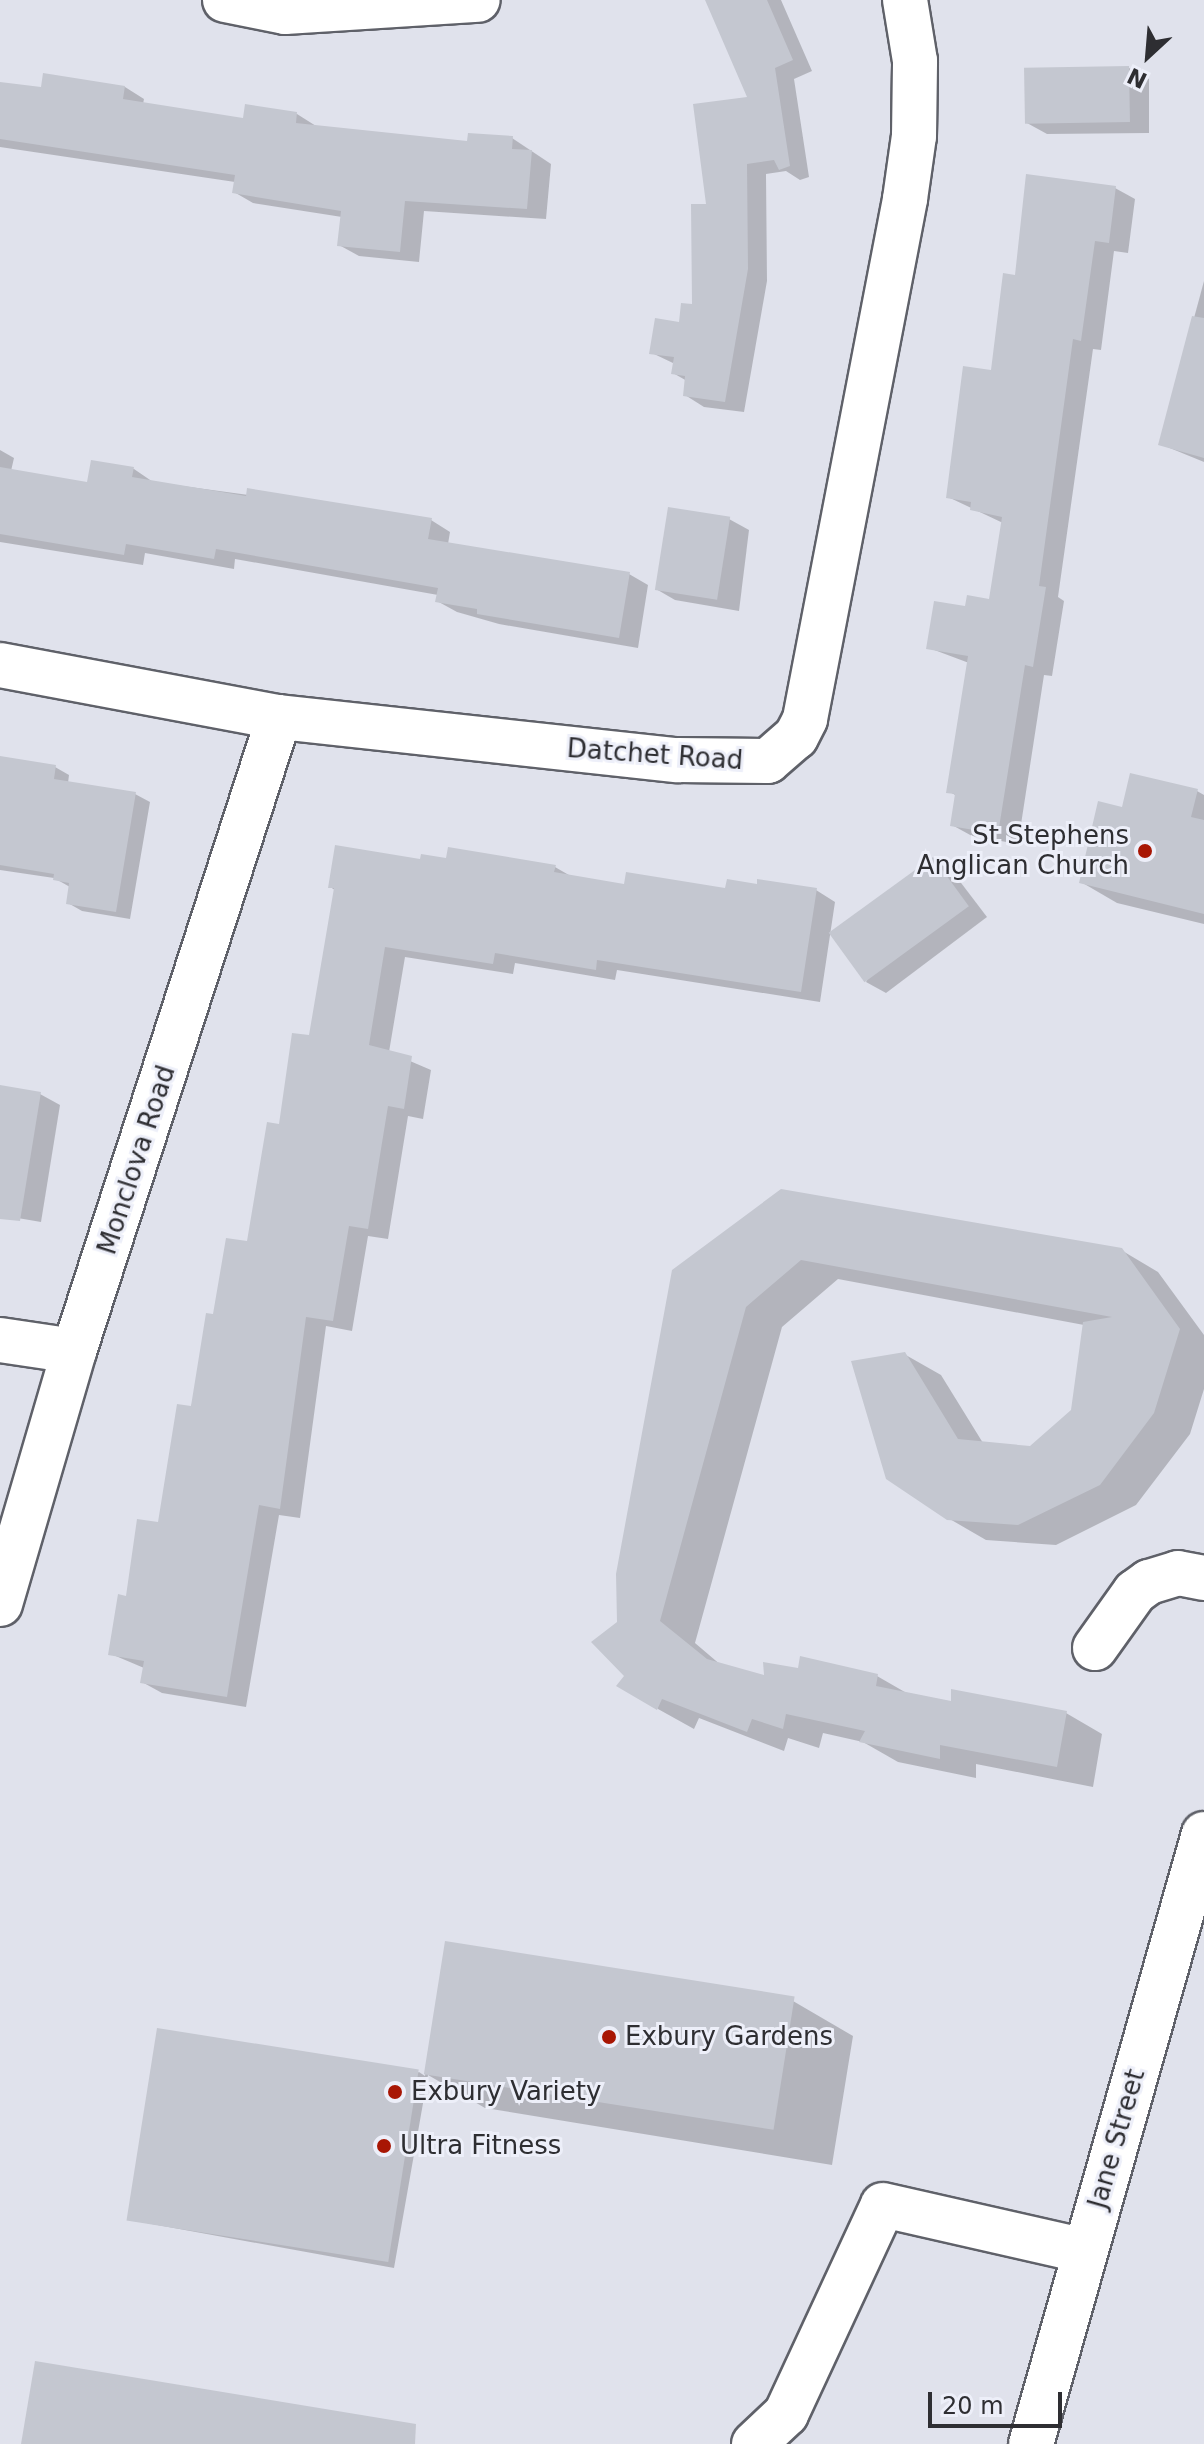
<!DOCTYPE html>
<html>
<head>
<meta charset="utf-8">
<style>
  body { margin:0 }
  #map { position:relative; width:1204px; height:2444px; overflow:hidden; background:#e0e2ec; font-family:"DejaVu Sans",sans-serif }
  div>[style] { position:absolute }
  .shadow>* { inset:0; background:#0003 }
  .building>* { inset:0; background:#c4c7d0; transform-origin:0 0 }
  .roads { filter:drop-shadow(2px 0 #5f6169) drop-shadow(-2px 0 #5f6169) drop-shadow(0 2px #5f6169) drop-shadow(0 -2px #5f6169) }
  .minor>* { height:44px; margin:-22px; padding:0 22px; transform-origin:22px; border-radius:22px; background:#fff }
  .major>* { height:44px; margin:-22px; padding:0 22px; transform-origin:22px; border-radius:22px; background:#fff }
  .dots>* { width:22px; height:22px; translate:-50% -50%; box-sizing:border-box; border:4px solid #edeff9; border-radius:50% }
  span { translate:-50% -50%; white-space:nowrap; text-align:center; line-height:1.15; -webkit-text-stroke:6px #edeff9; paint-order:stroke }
  .street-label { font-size:26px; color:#2e2e32 }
  .poi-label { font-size:26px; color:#2e2e32 }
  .right { translate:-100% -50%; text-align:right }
  .left { translate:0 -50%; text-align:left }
  .north { position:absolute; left:1108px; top:16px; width:80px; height:80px; -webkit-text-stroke:6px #edeff9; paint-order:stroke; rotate:206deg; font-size:22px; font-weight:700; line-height:32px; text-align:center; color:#2e2e32 }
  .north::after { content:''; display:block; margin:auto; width:28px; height:36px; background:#2e2e32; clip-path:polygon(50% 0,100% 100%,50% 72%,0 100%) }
  .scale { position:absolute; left:928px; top:2392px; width:134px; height:36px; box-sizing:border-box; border:4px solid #2e2e32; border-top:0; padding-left:10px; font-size:24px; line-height:28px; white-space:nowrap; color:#2e2e32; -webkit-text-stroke:6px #edeff9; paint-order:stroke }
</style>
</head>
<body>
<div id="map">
  <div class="shadow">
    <i style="clip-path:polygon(707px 0,781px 0,812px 71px,794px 79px,809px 177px,800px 180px,786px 171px,766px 174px,767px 281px,744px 412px,704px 407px,685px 395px,687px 381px,673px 373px,675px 364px,652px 353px,694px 307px,708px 206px,750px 99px)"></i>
    <i style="clip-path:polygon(1129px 68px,1149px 79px,1149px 133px,1047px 134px,1027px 123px)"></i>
    <i style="clip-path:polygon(0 83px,43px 90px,125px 87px,144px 99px,143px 104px,245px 120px,297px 114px,316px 126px,469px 143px,512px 138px,551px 164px,546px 219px,424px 211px,419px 262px,359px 256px,339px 245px,342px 217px,253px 203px,234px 192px,235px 182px,0 147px)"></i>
    <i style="clip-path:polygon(1115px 188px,1135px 199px,1128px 253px,1114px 251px,1101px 350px,1093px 349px,1058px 597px,1064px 601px,1052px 676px,1044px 675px,1018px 844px,972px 836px,952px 825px,957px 796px,948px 791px,969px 663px,929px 648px,967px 608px,990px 601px,1003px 523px,948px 497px,992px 373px,1016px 277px)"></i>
    <i style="clip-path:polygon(1204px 281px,1204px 462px,1160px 444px)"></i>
    <i style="clip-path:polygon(0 450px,14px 458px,11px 471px,89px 484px,93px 462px,134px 469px,153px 482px,431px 520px,450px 532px,448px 544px,629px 574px,648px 585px,638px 648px,499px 624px,457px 612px,437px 601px,438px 595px,235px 559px,234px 569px,145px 553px,143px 565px,0 542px)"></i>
    <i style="clip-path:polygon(729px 519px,749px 530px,739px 611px,675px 600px,656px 589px)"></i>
    <i style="clip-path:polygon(0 758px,55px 767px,69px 775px,68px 783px,135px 794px,150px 802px,130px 919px,82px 911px,68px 903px,70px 887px,54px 878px,0 870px)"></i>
    <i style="clip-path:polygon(1197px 791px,1204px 795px,1204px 924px,1117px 903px,1081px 882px,1123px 809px)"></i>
    <i style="clip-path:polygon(448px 860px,555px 867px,574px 878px,625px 886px,816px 890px,835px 902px,820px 1002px,617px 970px,615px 980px,515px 963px,513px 974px,405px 957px,389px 1052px,431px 1070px,423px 1119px,408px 1116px,388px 1239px,368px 1236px,352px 1331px,326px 1326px,300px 1518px,279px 1515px,246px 1707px,162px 1693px,142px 1682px,144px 1668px,111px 1654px,127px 1598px,160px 1525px,215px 1316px,249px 1244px,310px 1038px,335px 890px,330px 887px,422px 861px)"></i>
    <i style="clip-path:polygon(933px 860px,952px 871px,987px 917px,886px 993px,866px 982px)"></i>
    <i style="clip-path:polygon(0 1087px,40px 1094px,60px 1105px,41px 1222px,0 1215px)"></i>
    <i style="clip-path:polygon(782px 1191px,1121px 1250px,1158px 1272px,1204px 1335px,1204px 1389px,1190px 1434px,1136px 1505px,1056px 1545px,986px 1540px,948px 1518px,904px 1354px,941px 1375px,983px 1443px,1030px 1449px,1073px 1411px,1084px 1325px,838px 1279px,782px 1327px,695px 1643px,722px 1666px,766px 1677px,800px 1670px,877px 1676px,910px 1695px,953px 1704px,1066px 1713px,1102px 1734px,1093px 1787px,976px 1764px,976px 1778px,898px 1762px,863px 1742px,823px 1733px,819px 1748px,788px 1738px,784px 1751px,699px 1718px,694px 1729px,658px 1709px,627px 1676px,619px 1623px)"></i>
    <i style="clip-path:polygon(447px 1943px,793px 2001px,853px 2036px,832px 2165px,485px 2108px,428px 2075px,394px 2268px,130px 2220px,419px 2072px,425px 2076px)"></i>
  </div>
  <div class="building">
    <i style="clip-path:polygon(705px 0,767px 0,793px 60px,775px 68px,790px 166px,779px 170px,774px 160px,747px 164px,748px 269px,725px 402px,683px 396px,685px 376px,671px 374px,674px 357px,649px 354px,655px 318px,679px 322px,681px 303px,692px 304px,691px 204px,706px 204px,693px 104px,747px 97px)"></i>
    <i style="left:1129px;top:66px;width:56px;height:105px;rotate:89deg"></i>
    <i style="clip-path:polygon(43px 73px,125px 86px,123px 99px,243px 118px,245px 104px,297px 112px,296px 123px,467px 141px,468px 133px,513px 136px,512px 149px,532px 150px,527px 209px,405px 201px,400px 252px,337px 246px,341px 211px,232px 193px,235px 175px,0 139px,0 82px,41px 87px)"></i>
    <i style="clip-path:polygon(1026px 174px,1116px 186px,1109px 243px,1095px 241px,1081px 341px,1073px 339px,1039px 586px,1046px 587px,1033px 667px,1025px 665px,998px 834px,950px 826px,955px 794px,946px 793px,968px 656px,926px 649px,934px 601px,965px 606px,967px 595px,989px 599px,1002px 517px,970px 510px,971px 502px,946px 498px,963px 366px,991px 370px,1003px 273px,1015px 275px)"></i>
    <i style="clip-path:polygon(1192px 316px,1204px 318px,1204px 458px,1158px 445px)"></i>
    <i style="clip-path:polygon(91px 460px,134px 467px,132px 477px,246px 496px,247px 488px,432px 518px,428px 539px,630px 572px,619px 638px,477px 614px,477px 609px,435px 602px,438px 588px,216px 549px,214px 559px,126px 544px,124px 555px,0 534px,0 467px,87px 482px)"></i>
    <i style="left:668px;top:507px;width:63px;height:84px;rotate:9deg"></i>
    <i style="clip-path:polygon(0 756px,56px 765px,54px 779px,136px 792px,116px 912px,66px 904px,69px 883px,53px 880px,54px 874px,0 865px)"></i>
    <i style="clip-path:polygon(1130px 773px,1198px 789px,1191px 817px,1204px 820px,1204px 914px,1079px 883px,1098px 801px,1122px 807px)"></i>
    <i style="clip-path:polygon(335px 845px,420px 859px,421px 854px,446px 858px,448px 847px,556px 865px,554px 872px,624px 884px,626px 872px,725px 888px,727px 879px,757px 884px,757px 879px,817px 888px,801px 992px,597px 960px,596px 970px,495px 953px,493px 964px,385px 947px,369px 1045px,412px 1056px,404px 1109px,388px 1106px,368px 1229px,349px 1226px,333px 1321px,306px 1317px,280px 1509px,259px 1505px,227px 1697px,140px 1683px,144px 1661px,108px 1655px,118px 1594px,126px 1596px,137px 1519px,158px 1522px,177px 1404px,191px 1406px,206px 1313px,213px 1314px,226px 1238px,247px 1241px,267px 1122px,279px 1124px,292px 1033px,309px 1035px,334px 888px,328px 888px)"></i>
    <i style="left:933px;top:857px;width:61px;height:129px;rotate:54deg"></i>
    <i style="clip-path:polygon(0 1085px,41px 1092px,20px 1221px,0 1219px)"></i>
    <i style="clip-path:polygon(781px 1189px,1122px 1248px,1180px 1329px,1154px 1413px,1100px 1485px,1018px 1525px,947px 1520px,886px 1479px,851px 1361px,905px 1352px,958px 1439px,1030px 1446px,1071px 1410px,1083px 1322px,1112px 1317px,801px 1260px,746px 1307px,660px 1621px,707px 1659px,764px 1675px,763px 1662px,798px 1668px,800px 1656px,878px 1674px,876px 1686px,951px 1701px,951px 1689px,1067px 1711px,1057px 1767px,940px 1745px,940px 1759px,859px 1742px,865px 1731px,786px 1714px,783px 1729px,752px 1719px,747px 1732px,662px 1699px,657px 1710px,616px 1686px,624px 1676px,591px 1642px,617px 1622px,616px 1574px,672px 1270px)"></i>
    <i style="left:445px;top:1941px;width:354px;height:135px;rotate:9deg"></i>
    <i style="left:157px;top:2028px;width:265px;height:195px;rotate:9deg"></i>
    <i style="clip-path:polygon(35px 2361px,416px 2424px,415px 2444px,21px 2444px)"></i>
  </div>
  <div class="roads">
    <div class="minor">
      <i style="left:225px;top:0;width:61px;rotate:11.3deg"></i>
      <i style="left:285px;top:12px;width:193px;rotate:-3.6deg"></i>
      <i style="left:0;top:665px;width:284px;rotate:10.6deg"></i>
      <i style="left:279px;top:717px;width:401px;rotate:6.2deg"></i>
      <i style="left:678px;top:760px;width:90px;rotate:0.6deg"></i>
      <i style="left:768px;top:761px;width:37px;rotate:-41deg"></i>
      <i style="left:796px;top:737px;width:20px;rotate:-63deg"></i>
      <i style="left:805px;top:719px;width:530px;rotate:-79.11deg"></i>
      <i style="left:905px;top:199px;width:64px;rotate:-81.9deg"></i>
      <i style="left:914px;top:136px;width:75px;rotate:-89.2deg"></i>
      <i style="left:915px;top:61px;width:62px;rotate:-99.3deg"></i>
      <i style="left:0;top:1340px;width:75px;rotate:8.5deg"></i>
      <i style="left:0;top:1604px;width:264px;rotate:-73.7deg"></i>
      <i style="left:74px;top:1351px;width:666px;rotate:-72.08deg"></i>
      <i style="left:1095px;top:1648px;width:69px;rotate:-54.5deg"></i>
      <i style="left:1135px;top:1592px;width:17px;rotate:-36deg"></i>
      <i style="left:1149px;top:1582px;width:30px;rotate:-17deg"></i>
      <i style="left:1178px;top:1573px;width:26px;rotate:11deg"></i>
      <i style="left:754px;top:2444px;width:44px;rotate:-43.2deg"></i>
      <i style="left:786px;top:2414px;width:230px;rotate:-65.1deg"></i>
      <i style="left:883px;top:2205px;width:207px;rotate:12.8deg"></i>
    </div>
    <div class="major">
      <i style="left:1031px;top:2444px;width:634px;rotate:-74.17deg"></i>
    </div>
  </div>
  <div class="dots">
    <i style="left:1145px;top:851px;background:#a81604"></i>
    <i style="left:609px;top:2037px;background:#a81604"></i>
    <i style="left:395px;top:2092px;background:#a81604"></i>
    <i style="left:384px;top:2146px;background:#a81604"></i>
  </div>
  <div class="street-label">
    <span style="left:655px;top:755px;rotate:4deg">Datchet Road</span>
    <span style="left:137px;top:1160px;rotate:-72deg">Monclova Road</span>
    <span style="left:1117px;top:2139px;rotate:-74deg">Jane Street</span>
  </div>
  <div class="poi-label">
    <span class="right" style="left:1129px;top:851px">St Stephens<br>Anglican Church</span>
    <span class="left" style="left:625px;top:2037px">Exbury Gardens</span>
    <span class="left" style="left:411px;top:2092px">Exbury Variety</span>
    <span class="left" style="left:400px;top:2146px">Ultra Fitness</span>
  </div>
  <div class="north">N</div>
  <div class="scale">20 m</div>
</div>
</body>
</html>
